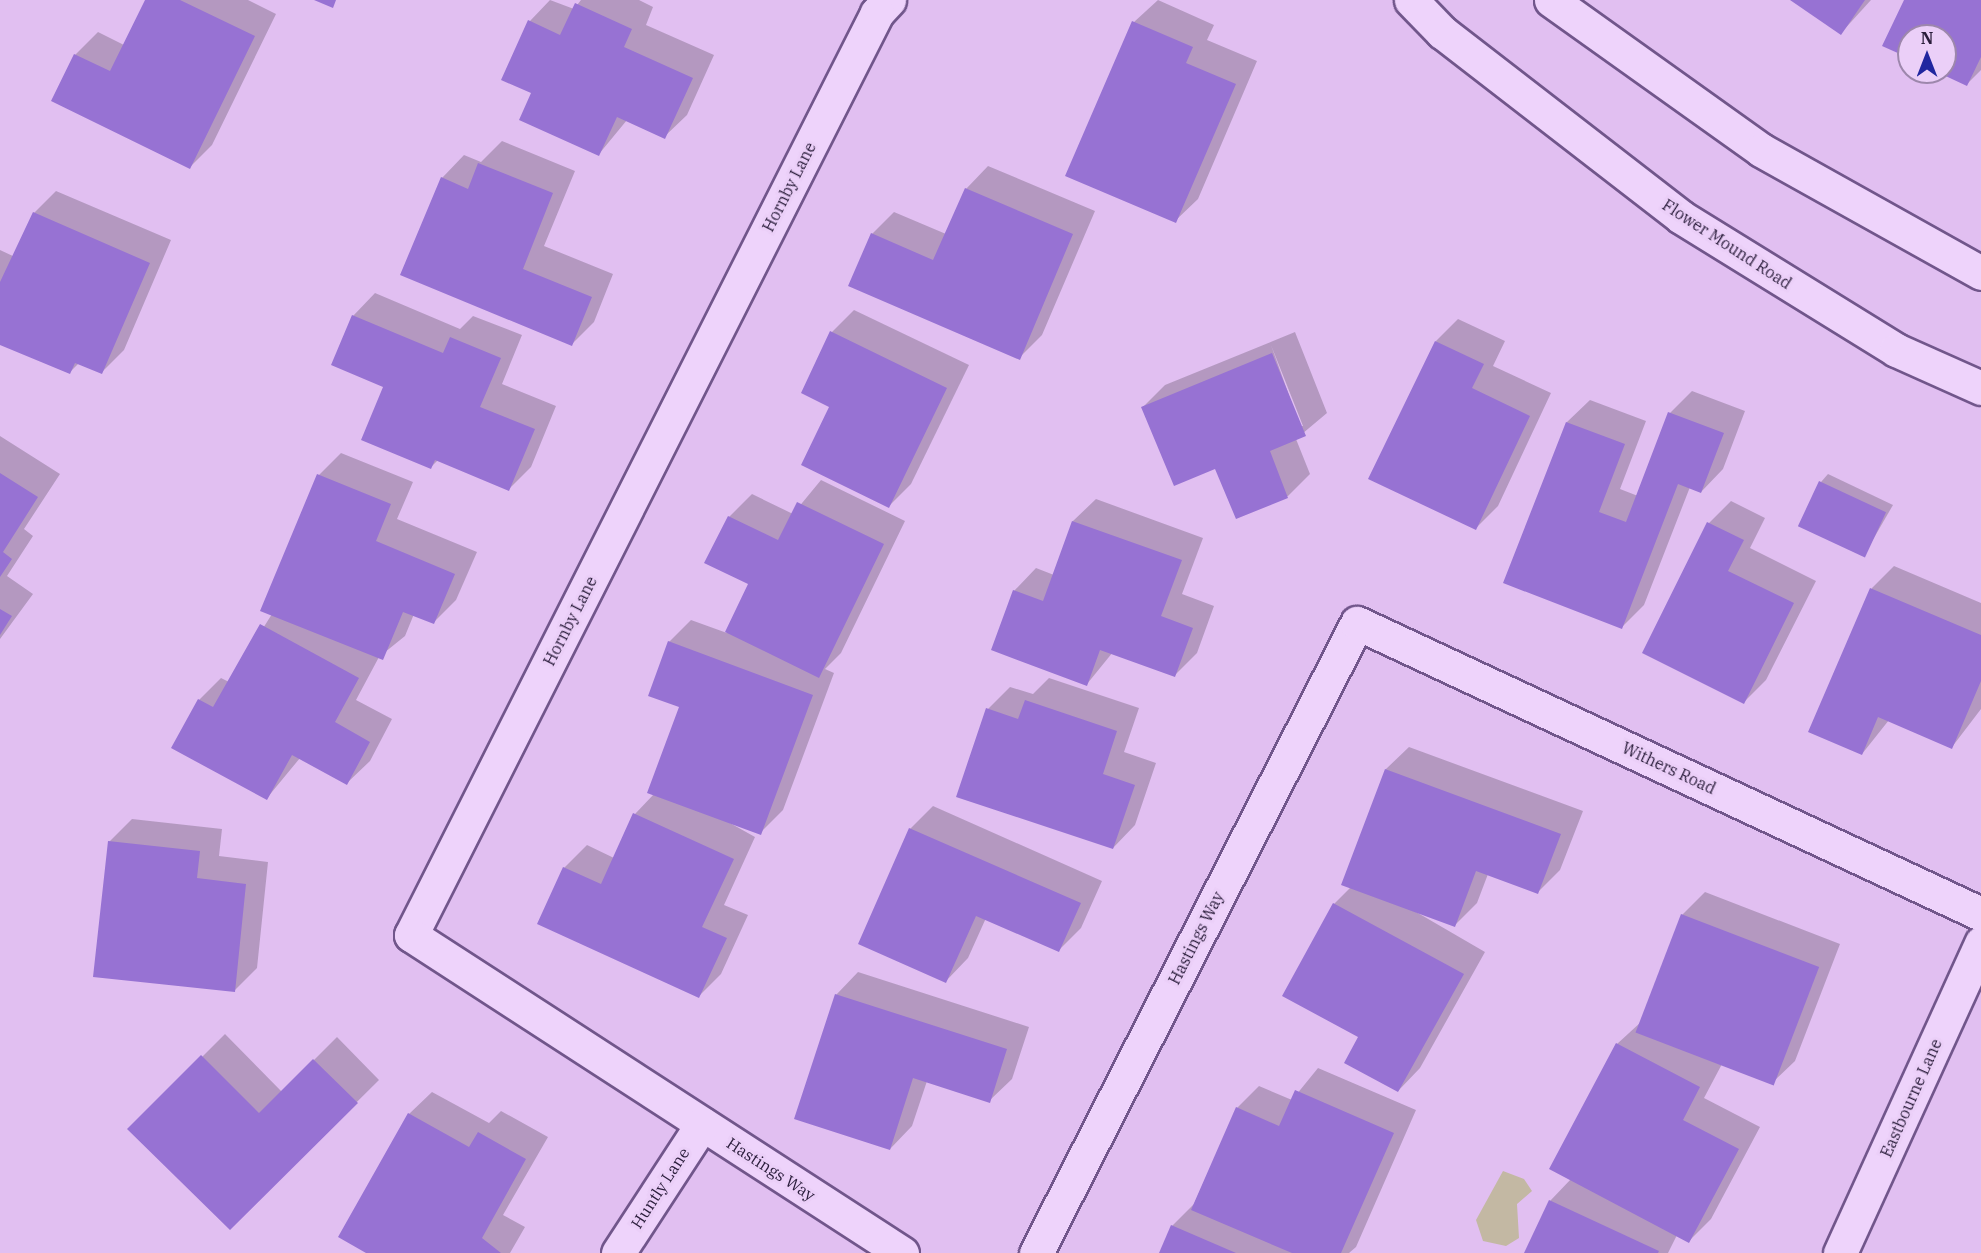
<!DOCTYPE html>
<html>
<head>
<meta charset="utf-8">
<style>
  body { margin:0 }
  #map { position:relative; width:1981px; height:1253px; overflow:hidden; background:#e1bff1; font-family:"IBM Plex Serif",serif }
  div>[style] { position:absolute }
  .water>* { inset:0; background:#c3b8a3 }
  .shadow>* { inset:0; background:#0003 }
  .building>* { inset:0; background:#9772d3; transform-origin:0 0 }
  .roads { filter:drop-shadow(2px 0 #71568b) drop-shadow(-2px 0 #71568b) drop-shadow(0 2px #71568b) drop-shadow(0 -2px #71568b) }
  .minor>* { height:33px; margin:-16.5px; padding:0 16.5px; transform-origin:16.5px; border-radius:16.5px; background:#eed3fb }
  .secondary>* { height:33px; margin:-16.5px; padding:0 16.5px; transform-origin:16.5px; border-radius:16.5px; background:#eed3fb }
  span { translate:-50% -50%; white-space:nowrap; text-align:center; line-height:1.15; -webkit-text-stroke:6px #ebcff8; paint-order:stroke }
  .street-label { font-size:16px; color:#291c3a }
  .north { position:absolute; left:1897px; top:24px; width:60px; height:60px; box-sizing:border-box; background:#ebcff8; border:2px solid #9d87ac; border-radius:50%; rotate:0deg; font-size:16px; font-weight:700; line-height:24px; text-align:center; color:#291c3a }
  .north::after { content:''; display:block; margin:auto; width:21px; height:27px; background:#21269f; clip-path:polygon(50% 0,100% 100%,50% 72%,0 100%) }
</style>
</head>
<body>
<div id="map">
  <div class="water">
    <i style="clip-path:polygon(1503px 1171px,1524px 1179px,1532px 1191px,1517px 1204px,1519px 1238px,1506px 1246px,1483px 1241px,1476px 1220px)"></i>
  </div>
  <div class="shadow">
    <i style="clip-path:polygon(147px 0,248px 0,276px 14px,212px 145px,190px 167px,75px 55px,98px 32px,124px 45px)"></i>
    <i style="clip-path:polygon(550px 0,574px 9px,581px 0,639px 0,653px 7px,646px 25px,714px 55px,687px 115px,664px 137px,627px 120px,599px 154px,533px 93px,530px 21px)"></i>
    <i style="clip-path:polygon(1158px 0,1214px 25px,1207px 40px,1257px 61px,1198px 199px,1175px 221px,1067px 175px,1134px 22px)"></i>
    <i style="clip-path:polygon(1793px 0,1871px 0,1841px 33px)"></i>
    <i style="clip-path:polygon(1906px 0,1981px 0,1981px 70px,1967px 84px,1941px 72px,1945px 36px,1909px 36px,1909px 57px)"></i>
    <i style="clip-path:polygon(502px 141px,575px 171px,544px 246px,613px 274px,594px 322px,571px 345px,442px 178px,464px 155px,481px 162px)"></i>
    <i style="clip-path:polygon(988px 166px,1095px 211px,1042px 335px,1019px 358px,872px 234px,894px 212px,946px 234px,966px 189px)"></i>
    <i style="clip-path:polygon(56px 191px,171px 240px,124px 350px,101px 373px,79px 363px,69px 373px,0 343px,0 250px,15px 257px,34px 213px)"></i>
    <i style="clip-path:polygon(375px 293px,460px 329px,473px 316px,522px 335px,502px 384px,556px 406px,531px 467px,509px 489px,438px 460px,431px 467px,353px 316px)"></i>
    <i style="clip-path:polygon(854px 310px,969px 365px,911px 484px,889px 506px,831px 406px,832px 332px)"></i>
    <i style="clip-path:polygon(1458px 319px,1505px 341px,1493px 366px,1551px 393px,1498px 506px,1476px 528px,1436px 341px)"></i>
    <i style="clip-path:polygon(evenodd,1295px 332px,1327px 413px,1296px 439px,1310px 474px,1288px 496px,1236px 517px,1216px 467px,1143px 407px,1165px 385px,1295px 332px,1271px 345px,1303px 426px,1300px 426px,1271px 345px)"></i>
    <i style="clip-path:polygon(1692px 391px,1745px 411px,1723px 469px,1701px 492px,1690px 487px,1644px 605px,1622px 627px,1505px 583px,1567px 422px,1590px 400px,1646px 421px,1620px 489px,1638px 496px,1670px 413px)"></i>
    <i style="clip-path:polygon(0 436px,60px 474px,24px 529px,33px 536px,7px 576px,33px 594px,0 639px)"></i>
    <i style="clip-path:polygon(341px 453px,413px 482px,397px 519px,477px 552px,456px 600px,434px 622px,414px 614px,405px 636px,379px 657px,356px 700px,392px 719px,370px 761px,347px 783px,300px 758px,267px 798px,199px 700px,221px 678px,229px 682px,272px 614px,319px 475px)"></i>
    <i style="clip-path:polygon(1828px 474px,1893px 505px,1864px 555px,1821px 482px)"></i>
    <i style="clip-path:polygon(821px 480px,905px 521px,841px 653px,825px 669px,834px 673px,783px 810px,760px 833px,721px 818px,755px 837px,724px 905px,748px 915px,721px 974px,699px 996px,564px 868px,587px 845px,614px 858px,635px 814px,654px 794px,681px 706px,669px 642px,691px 620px,727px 633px,750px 584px,706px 562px,729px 517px,752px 494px,793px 514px)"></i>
    <i style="clip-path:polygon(1096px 499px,1203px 538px,1182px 594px,1214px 606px,1197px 653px,1175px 675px,1113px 652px,1087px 684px,1014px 591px,1036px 568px,1054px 575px,1073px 521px)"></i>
    <i style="clip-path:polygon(1731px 501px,1765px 518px,1750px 548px,1816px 581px,1766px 680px,1744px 702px,1709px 523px)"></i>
    <i style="clip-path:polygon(1894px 566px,1981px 603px,1981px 709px,1952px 747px,1889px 720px,1862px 754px,1810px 731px,1872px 588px)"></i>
    <i style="clip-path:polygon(1049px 678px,1139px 708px,1124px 752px,1156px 763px,1135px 825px,1113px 848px,988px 709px,1010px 687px,1033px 694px)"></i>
    <i style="clip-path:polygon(1409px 747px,1583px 811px,1560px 870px,1538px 892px,1488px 874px,1477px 903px,1455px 925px,1411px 909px,1485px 952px,1420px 1068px,1398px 1091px,1360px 1036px,1334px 904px,1351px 887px,1343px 884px,1386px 769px)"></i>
    <i style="clip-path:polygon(933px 806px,1102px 881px,1081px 928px,1059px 950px,986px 918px,968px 958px,946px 981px,910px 829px)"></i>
    <i style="clip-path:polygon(132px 819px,222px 829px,219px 856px,268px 862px,257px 968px,234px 991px,109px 842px)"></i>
    <i style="clip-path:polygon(1705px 892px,1840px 944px,1795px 1061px,1772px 1083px,1722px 1064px,1704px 1098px,1760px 1127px,1711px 1219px,1689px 1241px,1677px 1235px,1668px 1253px,1525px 1253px,1550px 1201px,1571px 1179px,1617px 1044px,1641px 1022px,1682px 915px)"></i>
    <i style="clip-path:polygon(858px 972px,1029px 1027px,1012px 1079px,989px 1101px,927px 1081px,912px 1126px,890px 1149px,836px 995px)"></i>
    <i style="clip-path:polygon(225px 1034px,282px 1092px,337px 1037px,379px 1080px,230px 1228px,130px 1129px)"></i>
    <i style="clip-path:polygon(1318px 1068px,1416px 1110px,1356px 1247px,1349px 1253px,1160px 1253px,1172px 1226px,1194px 1204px,1237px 1108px,1259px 1086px,1292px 1100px)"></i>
    <i style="clip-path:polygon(432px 1092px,489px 1123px,501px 1111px,548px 1137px,503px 1215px,525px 1227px,510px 1253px,369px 1253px,409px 1114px)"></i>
  </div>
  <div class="building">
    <i style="clip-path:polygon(145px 0,180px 0,255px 36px,190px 169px,51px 101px,74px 54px,110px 71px)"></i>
    <i style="clip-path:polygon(314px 0,336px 0,333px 8px)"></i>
    <i style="clip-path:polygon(1790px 0,1865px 0,1841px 35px)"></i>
    <i style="clip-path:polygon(1904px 0,1981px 0,1981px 57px,1967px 86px,1937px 72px,1945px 72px,1945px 36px,1909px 36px,1909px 58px,1882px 46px)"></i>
    <i style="clip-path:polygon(575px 3px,632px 29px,624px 47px,693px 78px,665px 139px,617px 117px,599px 156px,519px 120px,531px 93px,501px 80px,528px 20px,560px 35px)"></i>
    <i style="clip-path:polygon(1132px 21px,1193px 47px,1186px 63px,1236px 84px,1176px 223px,1065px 176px)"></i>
    <i style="clip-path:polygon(478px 163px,553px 193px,523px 269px,592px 297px,572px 346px,400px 275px,441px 177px,468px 189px)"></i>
    <i style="clip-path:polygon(965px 188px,1073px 234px,1020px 360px,848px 286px,871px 233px,933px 260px)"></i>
    <i style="clip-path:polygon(33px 212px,150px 263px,102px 374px,75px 363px,70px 374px,0 345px,0 282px)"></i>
    <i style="clip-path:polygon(352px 315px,443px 353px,450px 337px,501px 358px,480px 407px,535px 429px,509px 491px,435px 460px,431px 469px,361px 440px,383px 387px,331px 365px)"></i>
    <i style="clip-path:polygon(830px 331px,947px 388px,889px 508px,801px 465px,829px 407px,801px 393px)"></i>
    <i style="clip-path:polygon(1435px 341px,1484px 364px,1472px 388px,1530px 416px,1476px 530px,1368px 479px)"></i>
    <i style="clip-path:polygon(1272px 353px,1306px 436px,1270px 451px,1288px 498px,1236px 519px,1215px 469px,1174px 486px,1141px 407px)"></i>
    <i style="clip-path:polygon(1668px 412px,1724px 433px,1701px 493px,1678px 484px,1622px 629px,1503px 583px,1566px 422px,1625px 444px,1599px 512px,1626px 522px)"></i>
    <i style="clip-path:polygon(0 473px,38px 497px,3px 552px,12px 559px,0 577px)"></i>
    <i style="clip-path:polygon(317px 474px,391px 504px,376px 541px,455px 574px,434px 624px,403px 612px,383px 660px,260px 611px)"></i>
    <i style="left:1819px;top:481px;width:74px;height:50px;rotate:25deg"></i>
    <i style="clip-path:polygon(797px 502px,884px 544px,819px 678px,725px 632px,748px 584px,704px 563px,728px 516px,778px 540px)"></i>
    <i style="clip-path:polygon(1072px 521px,1182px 560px,1161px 616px,1193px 628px,1175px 677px,1100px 650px,1087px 686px,991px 650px,1013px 590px,1043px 601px)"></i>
    <i style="clip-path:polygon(1707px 522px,1744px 540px,1728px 571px,1794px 603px,1744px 704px,1642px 653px)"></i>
    <i style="clip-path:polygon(1870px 588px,1981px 635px,1981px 681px,1952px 749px,1878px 717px,1862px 755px,1808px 732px)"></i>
    <i style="clip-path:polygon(0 609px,12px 616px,0 635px)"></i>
    <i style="clip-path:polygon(260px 624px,359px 678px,335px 722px,370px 742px,347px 785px,292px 755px,267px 800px,171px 748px,198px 699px,213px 707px)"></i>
    <i style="clip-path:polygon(668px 641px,813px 695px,761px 835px,647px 793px,679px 707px,648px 696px)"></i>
    <i style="clip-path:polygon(1025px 700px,1117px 731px,1103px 774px,1135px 785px,1113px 849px,956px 797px,986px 708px,1018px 719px)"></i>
    <i style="clip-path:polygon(1385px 769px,1561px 834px,1538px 894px,1476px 871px,1455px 927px,1341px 885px)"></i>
    <i style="clip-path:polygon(633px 813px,734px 859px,702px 927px,727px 938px,699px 998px,537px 924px,563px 867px,601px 884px)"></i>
    <i style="clip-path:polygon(909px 828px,1081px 903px,1059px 952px,976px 916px,946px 983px,858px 944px)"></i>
    <i style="clip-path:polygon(108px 841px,200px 851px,197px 878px,246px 884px,235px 992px,93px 977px)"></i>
    <i style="clip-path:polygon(1333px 903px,1464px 974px,1398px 1092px,1344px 1063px,1358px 1037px,1282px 996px)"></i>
    <i style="left:1681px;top:914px;width:148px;height:127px;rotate:21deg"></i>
    <i style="clip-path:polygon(835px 994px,1007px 1049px,990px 1103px,913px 1078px,890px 1150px,794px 1119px)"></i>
    <i style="clip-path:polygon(1616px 1043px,1700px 1087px,1683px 1120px,1739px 1149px,1689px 1243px,1549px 1169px)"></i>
    <i style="clip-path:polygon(201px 1055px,259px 1113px,313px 1059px,358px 1103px,230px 1230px,127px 1129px)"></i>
    <i style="clip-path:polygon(1295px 1090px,1394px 1133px,1341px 1253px,1292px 1253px,1191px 1210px,1236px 1107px,1279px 1126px)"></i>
    <i style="clip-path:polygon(408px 1113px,469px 1147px,478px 1132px,526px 1159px,482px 1238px,501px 1253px,366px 1253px,338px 1237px)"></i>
    <i style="clip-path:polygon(1549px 1200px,1659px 1251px,1658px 1253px,1524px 1253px)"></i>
    <i style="clip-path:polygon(1171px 1225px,1236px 1253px,1159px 1253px)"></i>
  </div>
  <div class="roads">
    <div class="minor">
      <i style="left:889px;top:0;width:18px;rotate:133deg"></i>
      <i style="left:877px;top:13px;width:1033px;rotate:116.81deg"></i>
      <i style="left:411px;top:935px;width:585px;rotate:32.93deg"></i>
      <i style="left:618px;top:1253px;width:154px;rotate:-56.9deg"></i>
      <i style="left:1036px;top:1253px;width:707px;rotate:-63deg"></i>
      <i style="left:1357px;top:623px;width:689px;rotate:25deg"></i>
      <i style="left:1840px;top:1253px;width:341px;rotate:-65.5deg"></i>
    </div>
    <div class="secondary">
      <i style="left:1411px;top:0;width:45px;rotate:45.9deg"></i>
      <i style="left:1442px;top:32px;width:302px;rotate:37.7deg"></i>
      <i style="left:1681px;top:217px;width:253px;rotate:31.7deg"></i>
      <i style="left:1896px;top:350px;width:93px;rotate:24.1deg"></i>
      <i style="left:1551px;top:0;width:258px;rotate:35.5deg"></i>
      <i style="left:1761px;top:150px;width:252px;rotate:29.2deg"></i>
    </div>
  </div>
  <div class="street-label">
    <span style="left:789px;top:187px;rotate:-63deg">Hornby Lane</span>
    <span style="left:1727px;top:244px;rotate:33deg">Flower Mound Road</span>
    <span style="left:570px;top:621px;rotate:-63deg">Hornby Lane</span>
    <span style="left:1669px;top:768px;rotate:25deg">Withers Road</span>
    <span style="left:1196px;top:938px;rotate:-63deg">Hastings Way</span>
    <span style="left:1911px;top:1098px;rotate:-66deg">Eastbourne Lane</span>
    <span style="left:771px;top:1169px;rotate:33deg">Hastings Way</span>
    <span style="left:660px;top:1188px;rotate:-57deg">Huntly Lane</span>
  </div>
  <div class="north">N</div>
</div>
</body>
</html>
